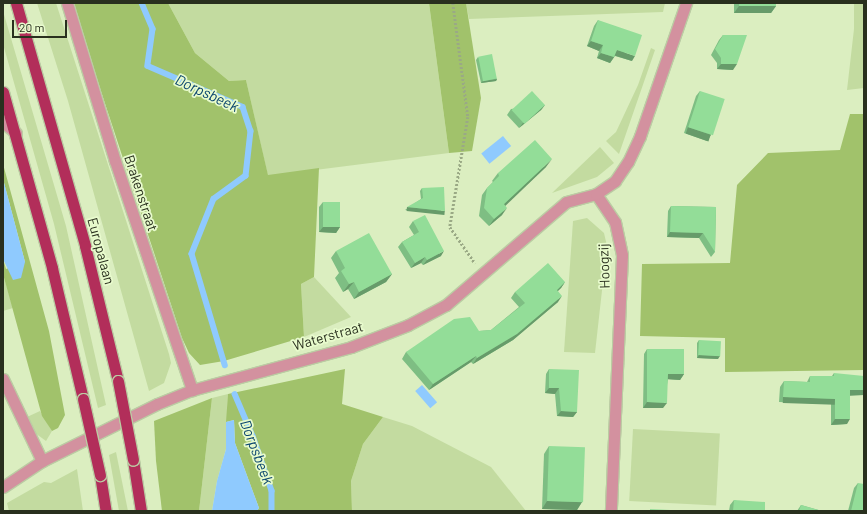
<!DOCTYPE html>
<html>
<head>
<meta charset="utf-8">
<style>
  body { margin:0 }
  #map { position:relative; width:867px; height:514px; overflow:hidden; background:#dbeec0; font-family:Barlow,sans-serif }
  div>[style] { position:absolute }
  .green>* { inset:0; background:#c3dba0; transform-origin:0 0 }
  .forest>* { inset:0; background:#a1c26b }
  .water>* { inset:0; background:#8fcafe; transform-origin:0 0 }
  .stream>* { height:5.5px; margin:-2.75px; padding:0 2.75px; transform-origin:2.75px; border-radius:2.75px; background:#8fcafe }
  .path>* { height:2.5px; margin-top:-1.25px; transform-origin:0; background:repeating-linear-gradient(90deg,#9aa985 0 2px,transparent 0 4px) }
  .roads { filter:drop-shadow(1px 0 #bbcca3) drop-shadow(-1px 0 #bbcca3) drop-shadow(0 1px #bbcca3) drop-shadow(0 -1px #bbcca3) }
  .minor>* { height:11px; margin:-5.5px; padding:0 5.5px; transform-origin:5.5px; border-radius:5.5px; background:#d3919f }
  .trunk>* { height:11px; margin:-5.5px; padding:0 5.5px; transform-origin:5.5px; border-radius:5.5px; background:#b22e5a }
  .bridges { filter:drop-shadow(1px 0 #bbcca3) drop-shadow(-1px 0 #bbcca3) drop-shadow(0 1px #bbcca3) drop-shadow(0 -1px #bbcca3) }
  .trunk-bridge>* { height:11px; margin:-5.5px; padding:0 5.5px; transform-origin:5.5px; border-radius:5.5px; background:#b22e5a }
  .wall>* { inset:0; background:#7ebe83 }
  .shaded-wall>* { inset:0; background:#679b6a; transform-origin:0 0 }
  .building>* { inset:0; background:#93dd98; transform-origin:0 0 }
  span { translate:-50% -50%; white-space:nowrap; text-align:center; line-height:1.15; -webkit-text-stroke:3.5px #e8fbcd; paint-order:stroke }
  .street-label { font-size:14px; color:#29301e }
  .water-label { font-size:15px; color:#0c466f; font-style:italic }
  .frame { position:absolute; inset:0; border:4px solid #29301e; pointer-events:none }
  .scale { position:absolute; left:12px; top:20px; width:55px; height:18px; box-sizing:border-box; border:2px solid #29301e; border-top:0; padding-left:5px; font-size:12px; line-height:14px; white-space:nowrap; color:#29301e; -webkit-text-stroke:3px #e8fbcd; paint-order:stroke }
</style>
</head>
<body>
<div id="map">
  <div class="green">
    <i style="clip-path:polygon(37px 3px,56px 3px,169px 354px,171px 363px,164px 383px,149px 391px,68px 101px)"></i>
    <i style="clip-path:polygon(168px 3px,429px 3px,449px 153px,268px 176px,246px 80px,229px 81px,195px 53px)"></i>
    <i style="clip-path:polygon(466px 3px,665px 3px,663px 12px,469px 19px)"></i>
    <i style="clip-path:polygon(854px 3px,864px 3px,864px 88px,847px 90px,854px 29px)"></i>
    <i style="clip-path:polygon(3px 11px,66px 226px,106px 405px,98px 408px,54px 224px,3px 44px)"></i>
    <i style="clip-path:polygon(651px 48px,655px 50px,619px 154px,606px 141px,616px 132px,638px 85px)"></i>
    <i style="clip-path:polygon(600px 147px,614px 163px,597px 177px,552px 193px)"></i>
    <i style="clip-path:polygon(587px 218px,604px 233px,607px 246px,595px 353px,564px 352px,573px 221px)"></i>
    <i style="clip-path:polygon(3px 274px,13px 308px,3px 311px)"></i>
    <i style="clip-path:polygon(314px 277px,351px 317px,304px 337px,301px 284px)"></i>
    <i style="clip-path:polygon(228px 394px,226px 449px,217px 481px,212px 511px,199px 511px,212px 398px)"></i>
    <i style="clip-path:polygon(40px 411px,52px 431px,46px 441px,35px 433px,27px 417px)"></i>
    <i style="clip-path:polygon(383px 417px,412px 426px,491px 467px,526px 511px,352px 511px,351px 481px,363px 444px)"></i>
    <i style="left:633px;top:429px;width:87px;height:72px;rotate:3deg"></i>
    <i style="clip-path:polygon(116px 452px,128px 511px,119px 511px,109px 455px)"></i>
    <i style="clip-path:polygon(77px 469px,83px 511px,9px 511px,7px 503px,44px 482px,51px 483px)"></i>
  </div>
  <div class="forest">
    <i style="clip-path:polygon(72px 3px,168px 3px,195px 53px,229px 81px,246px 80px,268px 175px,319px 168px,314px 277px,301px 284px,304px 337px,224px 361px,200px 365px,189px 353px,182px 338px)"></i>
    <i style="clip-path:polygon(429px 3px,466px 3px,481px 98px,472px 151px,449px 153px)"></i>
    <i style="clip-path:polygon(850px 114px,864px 114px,864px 370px,725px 372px,725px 338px,640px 336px,642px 264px,730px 263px,737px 185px,768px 153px,840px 150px)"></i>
    <i style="clip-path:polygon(3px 164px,49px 331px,65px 415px,58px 428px,52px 431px,42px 416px,3px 274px,3px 259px,6px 269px,25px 262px,3px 179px)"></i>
    <i style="clip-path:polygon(345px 369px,342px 404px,383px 417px,363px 444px,351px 481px,352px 511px,257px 511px,259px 508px,235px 443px,234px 420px,226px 422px,228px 394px)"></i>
    <i style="clip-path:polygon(212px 398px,199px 511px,162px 511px,156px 461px,154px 421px)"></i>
  </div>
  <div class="water">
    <i style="left:503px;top:136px;width:13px;height:28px;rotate:51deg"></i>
    <i style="clip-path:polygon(3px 179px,25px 262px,21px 278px,13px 280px,3px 259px)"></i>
    <i style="left:422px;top:385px;width:23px;height:9px;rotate:49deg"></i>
    <i style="clip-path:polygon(234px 420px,235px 443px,259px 508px,257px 511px,212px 511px,217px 481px,226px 449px,226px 422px)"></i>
  </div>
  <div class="stream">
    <i style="left:142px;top:3px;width:28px;rotate:67deg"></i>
    <i style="left:153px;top:29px;width:37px;rotate:98deg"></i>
    <i style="left:148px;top:66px;width:103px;rotate:23.3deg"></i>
    <i style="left:243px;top:107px;width:25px;rotate:72deg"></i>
    <i style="left:251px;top:131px;width:45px;rotate:96.3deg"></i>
    <i style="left:246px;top:176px;width:39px;rotate:144deg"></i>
    <i style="left:214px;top:199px;width:59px;rotate:111.8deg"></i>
    <i style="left:192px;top:254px;width:116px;rotate:73.4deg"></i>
    <i style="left:235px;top:394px;width:46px;rotate:66.8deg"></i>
    <i style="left:253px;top:436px;width:58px;rotate:70.9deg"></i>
    <i style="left:272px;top:491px;width:20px;rotate:90deg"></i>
  </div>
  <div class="path">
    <i style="left:453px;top:3px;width:115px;rotate:82.5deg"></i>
    <i style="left:468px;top:117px;width:111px;rotate:99.3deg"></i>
    <i style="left:450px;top:227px;width:44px;rotate:55.2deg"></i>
  </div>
  <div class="roads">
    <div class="minor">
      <i style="left:67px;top:3px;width:165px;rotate:73.1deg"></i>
      <i style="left:115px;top:161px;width:242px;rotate:71.4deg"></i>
      <i style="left:3px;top:122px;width:17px;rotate:40deg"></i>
      <i style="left:596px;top:194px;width:34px;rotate:56deg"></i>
      <i style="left:615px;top:222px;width:34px;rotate:78deg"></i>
      <i style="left:622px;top:255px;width:256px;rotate:92.5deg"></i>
      <i style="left:3px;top:379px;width:91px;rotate:64.6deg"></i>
      <i style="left:3px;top:487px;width:47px;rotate:-33.7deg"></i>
      <i style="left:42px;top:461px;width:128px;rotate:-26.4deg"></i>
      <i style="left:157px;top:404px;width:38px;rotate:-22deg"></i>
      <i style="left:192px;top:390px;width:165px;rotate:-15.1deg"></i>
      <i style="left:351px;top:347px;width:61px;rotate:-21.1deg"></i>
      <i style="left:408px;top:325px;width:43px;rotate:-27.8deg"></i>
      <i style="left:446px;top:305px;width:158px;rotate:-40.6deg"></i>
      <i style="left:566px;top:202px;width:31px;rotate:-15deg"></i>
      <i style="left:596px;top:194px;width:23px;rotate:-34deg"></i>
      <i style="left:615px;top:181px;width:23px;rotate:-56deg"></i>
      <i style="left:628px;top:162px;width:29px;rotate:-65deg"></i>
      <i style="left:640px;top:136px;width:141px;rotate:-70.9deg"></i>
    </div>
    <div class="trunk">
      <i style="left:16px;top:3px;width:253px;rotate:74.1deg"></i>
      <i style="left:85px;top:246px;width:139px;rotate:76.3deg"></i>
      <i style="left:3px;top:92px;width:183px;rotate:74.4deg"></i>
      <i style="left:52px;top:268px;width:135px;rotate:76.7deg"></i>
      <i style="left:133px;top:460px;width:52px;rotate:81.1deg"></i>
      <i style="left:100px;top:475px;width:36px;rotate:81deg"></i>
    </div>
  </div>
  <div class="bridges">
    <div class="trunk-bridge">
      <i style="left:118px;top:381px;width:80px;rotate:79.2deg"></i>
      <i style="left:83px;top:399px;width:78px;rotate:77.4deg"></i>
    </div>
  </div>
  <div class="wall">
    <i style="clip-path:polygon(734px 3px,776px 3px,776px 6px,771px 13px,734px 13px)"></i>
    <i style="clip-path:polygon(598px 20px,632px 61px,615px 56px,610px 63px,597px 58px,599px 51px,587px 46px,594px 26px)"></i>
    <i style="clip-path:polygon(723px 35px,733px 70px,717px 69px,717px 63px,711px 55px,719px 40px)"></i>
    <i style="clip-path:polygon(478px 57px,497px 79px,496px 81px,481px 83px,476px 60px)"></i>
    <i style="clip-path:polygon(700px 91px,711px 135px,707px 141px,684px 133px,696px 96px)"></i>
    <i style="clip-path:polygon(545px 105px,541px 110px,519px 128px,507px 115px,511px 109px)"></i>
    <i style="clip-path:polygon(546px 167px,505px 205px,502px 215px,489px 226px,479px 216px,482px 195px,487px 188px,493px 182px,492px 181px,498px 173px)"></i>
    <i style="clip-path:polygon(422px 188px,444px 214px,405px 210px,421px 199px,420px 191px)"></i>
    <i style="clip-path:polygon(323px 202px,340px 227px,336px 233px,319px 232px,319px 207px)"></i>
    <i style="clip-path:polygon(671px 206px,716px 207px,715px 252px,711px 257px,699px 238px,667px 237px,668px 211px)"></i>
    <i style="clip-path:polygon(413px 221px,441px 256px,423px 265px,421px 263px,411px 268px,398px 247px,402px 242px,414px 235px,409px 227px)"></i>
    <i style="clip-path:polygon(336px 251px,392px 274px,386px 282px,354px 299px,348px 289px,343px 292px,335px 278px,339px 273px,331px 258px)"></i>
    <i style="clip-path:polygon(565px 282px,561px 288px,558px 291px,558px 302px,513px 340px,473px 364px,471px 362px,429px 390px,402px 359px,406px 352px,479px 331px,491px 330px,519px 307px,511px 298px,515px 292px)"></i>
    <i style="clip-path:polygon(699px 340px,718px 359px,697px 358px,697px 343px)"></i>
    <i style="clip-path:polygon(647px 349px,684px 374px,680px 380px,668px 379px,663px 408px,643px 408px,644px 354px)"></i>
    <i style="clip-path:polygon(549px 369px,577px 412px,573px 417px,557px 416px,555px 394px,545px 393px,546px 374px)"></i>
    <i style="clip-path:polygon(834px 373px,850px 396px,847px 424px,831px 425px,831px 404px,779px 402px,780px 387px,784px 381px,807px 382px,810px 376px,832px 376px)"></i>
    <i style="clip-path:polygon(549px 446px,582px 502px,577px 510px,542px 509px,544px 454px)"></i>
    <i style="clip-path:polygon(858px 483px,864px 511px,848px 511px,854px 488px)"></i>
    <i style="clip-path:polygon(734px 500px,765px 511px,729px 511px,730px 505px)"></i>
    <i style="clip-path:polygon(801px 505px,822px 511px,797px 511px)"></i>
  </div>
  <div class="shaded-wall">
    <i style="clip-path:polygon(739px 6px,776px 6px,771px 13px,734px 13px)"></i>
    <i style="clip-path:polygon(591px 41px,603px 45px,599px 51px,587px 46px)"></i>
    <i style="clip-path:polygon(617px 50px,635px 56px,632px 61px,613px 55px)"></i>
    <i style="clip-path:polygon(601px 53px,614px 57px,610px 63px,597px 58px)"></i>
    <i style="clip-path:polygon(721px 64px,737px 64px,733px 70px,717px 69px)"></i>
    <i style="clip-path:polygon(497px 79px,496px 81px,481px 83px,483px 81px)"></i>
    <i style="clip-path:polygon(545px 105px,541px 110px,519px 128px,523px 123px)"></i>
    <i style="left:688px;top:127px;width:24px;height:7px;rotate:19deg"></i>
    <i style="clip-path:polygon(552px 159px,546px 167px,499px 212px,504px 204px)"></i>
    <i style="left:407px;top:207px;width:38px;height:4px;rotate:6deg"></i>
    <i style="clip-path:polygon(507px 208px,502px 215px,489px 226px,494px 219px)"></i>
    <i style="clip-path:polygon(323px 227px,340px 227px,336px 233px,319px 232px)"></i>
    <i style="clip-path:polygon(670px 232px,703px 233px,699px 238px,667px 237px)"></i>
    <i style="clip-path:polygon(444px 251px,441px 256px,423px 265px,427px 260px)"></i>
    <i style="clip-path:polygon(425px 257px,421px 263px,411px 268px,415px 263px)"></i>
    <i style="clip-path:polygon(392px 274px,386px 282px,354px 299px,359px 292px)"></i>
    <i style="clip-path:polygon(354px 282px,348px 289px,343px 292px,349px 284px)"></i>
    <i style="clip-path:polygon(565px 282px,561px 288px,552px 296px,557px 290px)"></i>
    <i style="clip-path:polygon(562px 296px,558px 302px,513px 340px,473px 364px,477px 358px)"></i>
    <i style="clip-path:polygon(699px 355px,720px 356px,718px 359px,697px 358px)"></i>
    <i style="clip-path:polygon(476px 356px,471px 362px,429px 390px,433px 384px)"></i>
    <i style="clip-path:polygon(668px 374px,684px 374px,680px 380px,664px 379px)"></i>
    <i style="clip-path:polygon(549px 388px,559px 388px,555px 394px,545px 393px)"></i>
    <i style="clip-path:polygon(850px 390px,864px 390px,864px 395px,846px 396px)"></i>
    <i style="left:783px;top:397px;width:52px;height:6px;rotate:2deg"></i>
    <i style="clip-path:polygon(647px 402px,667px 403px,663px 408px,643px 408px)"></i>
    <i style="clip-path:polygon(561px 411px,577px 412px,573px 417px,557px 416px)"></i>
    <i style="clip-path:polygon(835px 419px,850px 419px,847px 424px,831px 425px)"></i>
    <i style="clip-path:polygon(547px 501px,582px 502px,577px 510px,542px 509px)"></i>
  </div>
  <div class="building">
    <i style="left:739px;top:3px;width:37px;height:3px"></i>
    <i style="clip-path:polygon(598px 20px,642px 35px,635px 56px,617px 50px,614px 57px,601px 53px,603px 45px,591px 41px)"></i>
    <i style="clip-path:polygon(723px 35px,747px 35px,737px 64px,721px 64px,721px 58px,715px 49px)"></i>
    <i style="left:492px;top:54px;width:25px;height:14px;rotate:79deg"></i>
    <i style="left:532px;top:91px;width:19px;height:28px;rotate:47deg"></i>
    <i style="left:700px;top:91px;width:26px;height:38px;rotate:18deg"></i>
    <i style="clip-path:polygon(535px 140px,552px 159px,504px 204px,507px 208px,494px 219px,484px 208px,487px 188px,499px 176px,498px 173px)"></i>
    <i style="clip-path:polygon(444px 187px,445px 211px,407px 207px,423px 198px,422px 188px)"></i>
    <i style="left:323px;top:202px;width:17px;height:25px"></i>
    <i style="clip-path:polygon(671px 206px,716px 207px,715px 252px,703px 233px,670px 232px)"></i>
    <i style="clip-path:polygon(425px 215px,444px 251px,427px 260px,425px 257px,415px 263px,402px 242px,419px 232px,413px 221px)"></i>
    <i style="clip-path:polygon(369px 233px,392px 274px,359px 292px,354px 282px,349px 284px,341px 271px,345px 268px,336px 251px)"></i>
    <i style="clip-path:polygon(548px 263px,565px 282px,557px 290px,562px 296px,517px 334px,477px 358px,476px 356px,433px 384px,406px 352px,454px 319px,470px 317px,479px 331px,491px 330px,525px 303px,515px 292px)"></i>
    <i style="left:699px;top:340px;width:22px;height:15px;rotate:3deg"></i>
    <i style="clip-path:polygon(647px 349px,684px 349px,684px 374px,668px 374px,667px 403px,647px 402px)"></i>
    <i style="clip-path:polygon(549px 369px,579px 370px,577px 412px,561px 411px,559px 388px,549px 388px)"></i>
    <i style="clip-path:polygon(834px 373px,864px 376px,864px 390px,850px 390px,850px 419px,835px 419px,835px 399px,783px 397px,784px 381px,810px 382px,810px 376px,834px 376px)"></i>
    <i style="left:549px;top:446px;width:36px;height:55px;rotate:2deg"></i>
    <i style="clip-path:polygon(858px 483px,864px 484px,864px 511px,851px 511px)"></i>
    <i style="clip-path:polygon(734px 500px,765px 502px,765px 511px,733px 511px)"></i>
    <i style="clip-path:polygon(801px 505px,822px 511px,799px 511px)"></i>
    <i style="clip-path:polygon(650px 509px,691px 511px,650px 511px)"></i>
  </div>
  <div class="street-label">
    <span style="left:141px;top:193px;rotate:72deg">Brakenstraat</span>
    <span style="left:101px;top:251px;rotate:75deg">Europalaan</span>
    <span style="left:604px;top:266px;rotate:-92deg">Hoogzij</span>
    <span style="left:328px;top:336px;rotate:-16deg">Waterstraat</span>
  </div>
  <div class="water-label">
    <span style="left:207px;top:93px;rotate:25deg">Dorpsbeek</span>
    <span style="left:257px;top:452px;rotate:69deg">Dorpsbeek</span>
  </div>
  <div class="frame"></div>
  <div class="scale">20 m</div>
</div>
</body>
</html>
